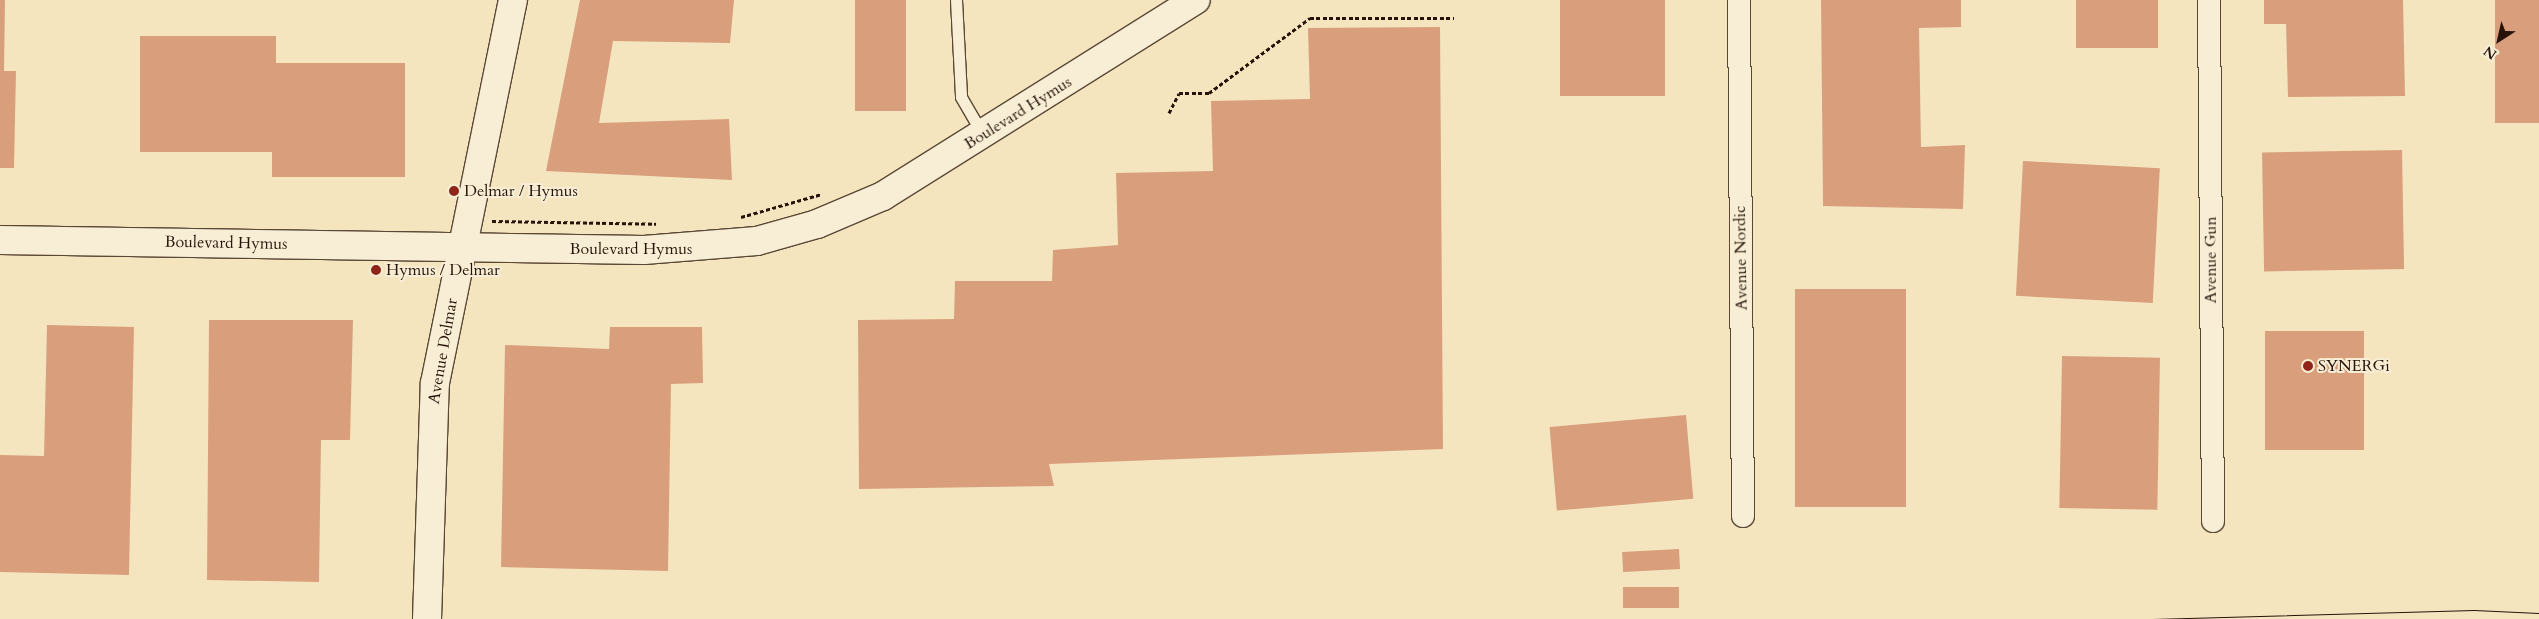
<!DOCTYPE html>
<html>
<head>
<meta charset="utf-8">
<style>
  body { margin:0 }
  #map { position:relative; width:2539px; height:619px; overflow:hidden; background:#f4e5bf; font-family:Cardo,serif }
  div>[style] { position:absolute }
  .building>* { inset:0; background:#d99f7c; transform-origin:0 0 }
  .path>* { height:3px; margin-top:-1.5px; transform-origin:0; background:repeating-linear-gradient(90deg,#261309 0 4px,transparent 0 6.5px) }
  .roads { filter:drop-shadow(1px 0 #5a4836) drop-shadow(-1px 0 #5a4836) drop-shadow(0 1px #5a4836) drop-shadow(0 -1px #5a4836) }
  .service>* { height:11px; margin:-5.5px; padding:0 5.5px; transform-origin:5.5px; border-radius:5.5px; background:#f8eed5 }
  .minor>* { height:22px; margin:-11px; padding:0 11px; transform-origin:11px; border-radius:11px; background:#f8eed5 }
  .tertiary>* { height:28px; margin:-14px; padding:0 14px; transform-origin:14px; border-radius:14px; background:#f8eed5 }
  .tram>* { height:1px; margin:-0.5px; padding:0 0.5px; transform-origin:0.5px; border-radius:0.5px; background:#261309 }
  .dots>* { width:14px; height:14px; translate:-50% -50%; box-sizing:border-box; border:2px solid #f8eed5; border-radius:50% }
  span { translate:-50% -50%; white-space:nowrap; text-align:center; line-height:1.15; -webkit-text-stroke:4px #f8eed5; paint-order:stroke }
  .street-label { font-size:16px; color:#261309 }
  .poi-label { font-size:16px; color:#261309 }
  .left { translate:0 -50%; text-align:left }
  .north { position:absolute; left:2474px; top:15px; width:50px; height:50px; -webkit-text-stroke:4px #f8eed5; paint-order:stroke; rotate:215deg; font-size:14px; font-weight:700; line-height:20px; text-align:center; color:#261309 }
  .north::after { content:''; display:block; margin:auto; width:18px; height:22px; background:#261309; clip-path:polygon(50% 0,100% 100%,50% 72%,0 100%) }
</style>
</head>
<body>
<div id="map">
  <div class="building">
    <i style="clip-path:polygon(0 0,5px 0,4px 71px,16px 71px,14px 168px,0 168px)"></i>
    <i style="clip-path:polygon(580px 0,734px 0,730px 43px,613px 41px,599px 123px,729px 119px,732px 180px,546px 171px)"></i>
    <i style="left:855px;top:0;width:51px;height:111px"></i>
    <i style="left:1560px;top:0;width:105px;height:96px"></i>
    <i style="clip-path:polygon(1821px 0,1961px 0,1961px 27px,1919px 28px,1921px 147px,1965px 145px,1963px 209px,1823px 206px)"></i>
    <i style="left:2076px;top:0;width:82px;height:48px"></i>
    <i style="clip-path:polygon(2264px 0,2403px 0,2405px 96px,2288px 97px,2286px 24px,2264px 24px)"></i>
    <i style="left:2495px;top:0;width:44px;height:123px"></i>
    <i style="clip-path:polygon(1440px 27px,1443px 449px,1049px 464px,1054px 486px,859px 489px,858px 320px,954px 319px,955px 281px,1052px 281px,1053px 250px,1118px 245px,1116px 173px,1213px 171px,1211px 101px,1310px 99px,1308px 28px)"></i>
    <i style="clip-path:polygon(140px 36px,276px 36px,276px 63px,405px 63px,405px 177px,272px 177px,272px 152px,140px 152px)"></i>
    <i style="left:2402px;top:150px;width:119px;height:140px;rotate:89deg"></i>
    <i style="left:2023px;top:161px;width:137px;height:135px;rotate:3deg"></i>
    <i style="left:1795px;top:289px;width:111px;height:218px"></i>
    <i style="clip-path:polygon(209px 320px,353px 320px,350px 440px,321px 440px,319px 582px,207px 580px)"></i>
    <i style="clip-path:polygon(47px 325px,134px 327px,129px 575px,0 572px,0 455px,44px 456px)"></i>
    <i style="clip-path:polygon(610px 327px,702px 327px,703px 383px,671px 384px,668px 571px,501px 567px,505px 345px,609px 349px)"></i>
    <i style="left:2364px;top:331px;width:119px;height:99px;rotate:90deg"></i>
    <i style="left:2062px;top:356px;width:98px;height:152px;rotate:1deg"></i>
    <i style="left:1686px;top:415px;width:84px;height:137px;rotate:85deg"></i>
    <i style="left:1679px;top:549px;width:20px;height:57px;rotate:87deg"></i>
    <i style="left:1623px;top:587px;width:56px;height:21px"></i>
  </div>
  <div class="path">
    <i style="left:1169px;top:113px;width:22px;rotate:-63deg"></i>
    <i style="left:1179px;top:93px;width:30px"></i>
    <i style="left:1209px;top:93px;width:126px;rotate:-36.6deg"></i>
    <i style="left:1310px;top:18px;width:144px"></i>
    <i style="left:741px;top:217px;width:84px;rotate:-15.9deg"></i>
    <i style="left:492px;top:221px;width:164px;rotate:1deg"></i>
  </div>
  <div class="roads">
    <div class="service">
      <i style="left:956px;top:0;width:97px;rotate:87deg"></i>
      <i style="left:961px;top:97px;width:44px;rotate:59.9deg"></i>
    </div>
    <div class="minor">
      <i style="left:1739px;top:0;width:516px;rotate:89.56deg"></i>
      <i style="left:2209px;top:0;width:521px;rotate:89.56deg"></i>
    </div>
    <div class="tertiary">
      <i style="left:0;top:240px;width:644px;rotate:0.89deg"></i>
      <i style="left:644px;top:250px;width:113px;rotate:-4.6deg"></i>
      <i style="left:757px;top:241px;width:62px;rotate:-15.8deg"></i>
      <i style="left:817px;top:224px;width:72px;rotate:-23deg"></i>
      <i style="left:883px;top:196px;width:369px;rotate:-32.1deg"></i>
      <i style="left:427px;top:619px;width:236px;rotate:-88.1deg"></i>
      <i style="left:435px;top:383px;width:391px;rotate:-78.5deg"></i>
    </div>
  </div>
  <div class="tram">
    <i style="left:2152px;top:619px;width:322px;rotate:-1.6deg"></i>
    <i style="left:2474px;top:610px;width:65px;rotate:2.6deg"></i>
  </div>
  <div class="dots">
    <i style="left:454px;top:191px;background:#8f2418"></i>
    <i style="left:376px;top:270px;background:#8f2418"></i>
    <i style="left:2308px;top:366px;background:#8f2418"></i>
  </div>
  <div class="street-label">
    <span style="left:1018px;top:113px;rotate:-32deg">Boulevard Hymus</span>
    <span style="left:226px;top:243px;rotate:1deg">Boulevard Hymus</span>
    <span style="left:631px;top:249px">Boulevard Hymus</span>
    <span style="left:1741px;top:258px;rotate:-91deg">Avenue Nordic</span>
    <span style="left:2211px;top:260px;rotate:-90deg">Avenue Gun</span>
    <span style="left:443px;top:351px;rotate:-80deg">Avenue Delmar</span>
  </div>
  <div class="poi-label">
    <span class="left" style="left:464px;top:191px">Delmar / Hymus</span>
    <span class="left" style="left:386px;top:270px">Hymus / Delmar</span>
    <span class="left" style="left:2318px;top:366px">SYNERGi</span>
  </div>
  <div class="north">N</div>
</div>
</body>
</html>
